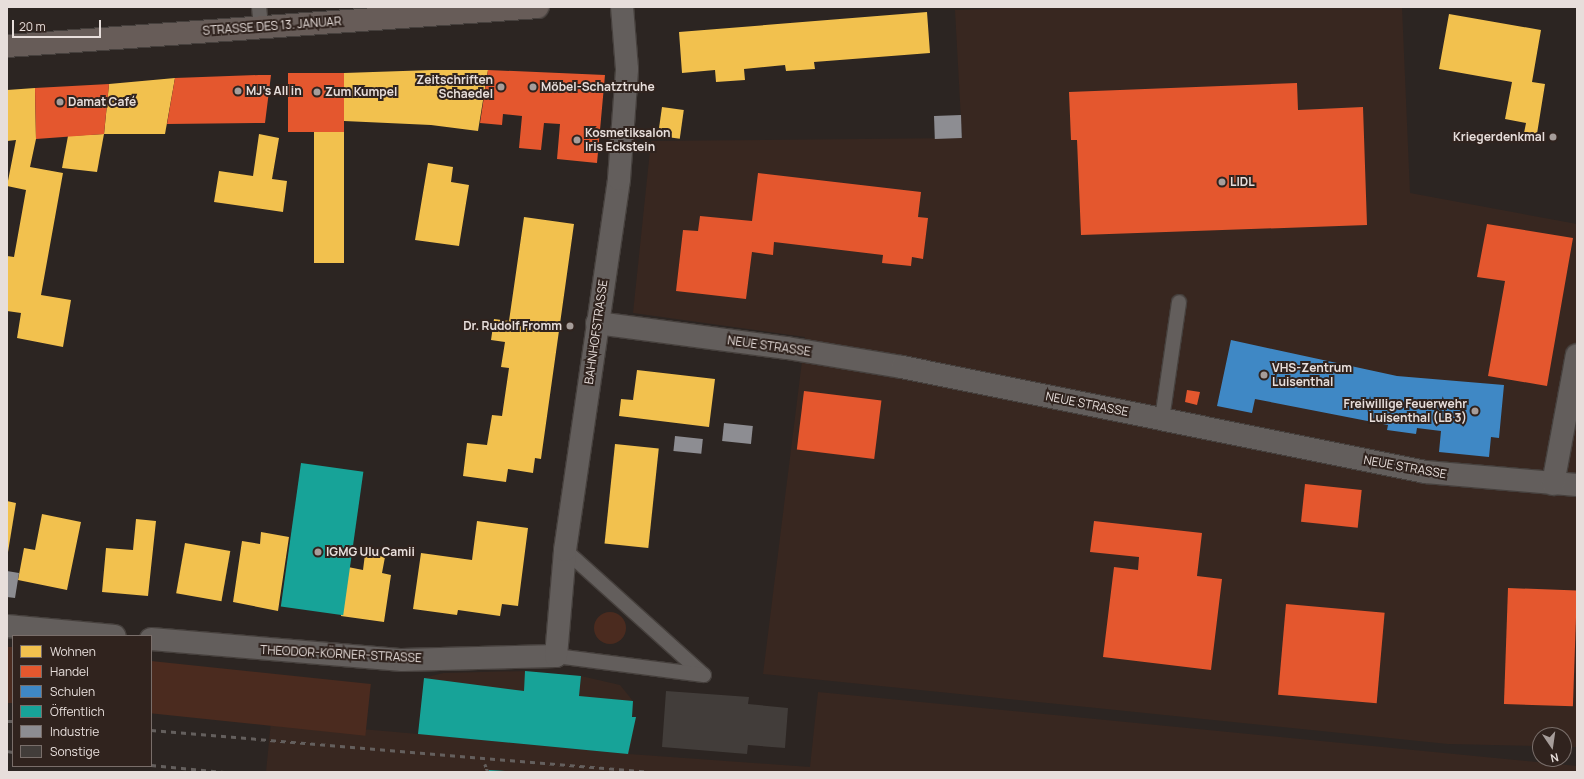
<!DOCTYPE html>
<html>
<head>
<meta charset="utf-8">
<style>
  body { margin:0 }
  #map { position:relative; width:1584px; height:779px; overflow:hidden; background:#2c2522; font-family:Manrope,sans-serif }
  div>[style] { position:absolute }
  .built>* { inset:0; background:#382720 }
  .green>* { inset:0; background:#4b2b1f; transform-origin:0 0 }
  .round { border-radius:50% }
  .homes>* { inset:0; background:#f2c14e; transform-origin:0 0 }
  .shops>* { inset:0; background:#e4572e; transform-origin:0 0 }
  .schools>* { inset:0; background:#3f88c5 }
  .public>* { inset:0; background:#17a398; transform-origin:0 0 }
  .industry>* { inset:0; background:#8d8d92; transform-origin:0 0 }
  .building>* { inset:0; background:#423d3a }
  .path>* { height:2.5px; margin-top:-1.25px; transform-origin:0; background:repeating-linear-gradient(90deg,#645f5d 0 3px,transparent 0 5px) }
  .roads { filter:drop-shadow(1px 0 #46403d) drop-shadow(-1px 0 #46403d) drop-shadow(0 1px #46403d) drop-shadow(0 -1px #46403d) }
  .service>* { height:14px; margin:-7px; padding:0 7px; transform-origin:7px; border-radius:7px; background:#635e5c }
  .minor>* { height:22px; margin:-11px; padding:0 11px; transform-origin:11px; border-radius:11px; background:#635e5c }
  .primary>* { height:22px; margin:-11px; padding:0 11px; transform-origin:11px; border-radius:11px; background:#675c58 }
  .rail>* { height:3px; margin-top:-1.5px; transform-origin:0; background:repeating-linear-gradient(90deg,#645f5d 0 5px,transparent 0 10px) }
  .dots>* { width:11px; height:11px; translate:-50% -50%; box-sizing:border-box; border:2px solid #30231e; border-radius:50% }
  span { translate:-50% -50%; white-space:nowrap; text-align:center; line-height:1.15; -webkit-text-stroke:4px #30231e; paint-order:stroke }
  .street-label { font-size:12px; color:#e7dedb }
  .poi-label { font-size:12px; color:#e7dedb; font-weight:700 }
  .right { translate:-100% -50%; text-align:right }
  .left { translate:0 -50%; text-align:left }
  .frame { position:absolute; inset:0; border:8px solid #e7dedb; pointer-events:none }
  .legend { position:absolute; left:12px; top:635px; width:140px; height:132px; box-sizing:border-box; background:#30231e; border:1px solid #796e6a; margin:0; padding:5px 7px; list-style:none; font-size:12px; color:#e7dedb }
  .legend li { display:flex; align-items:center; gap:8px; height:20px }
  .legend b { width:20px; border:1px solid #796e6a }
  .north { position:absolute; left:1532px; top:727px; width:40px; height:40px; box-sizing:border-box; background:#30231e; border:1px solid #796e6a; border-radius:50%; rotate:167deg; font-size:11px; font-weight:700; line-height:16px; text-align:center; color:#e7dedb }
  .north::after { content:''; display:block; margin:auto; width:14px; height:18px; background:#a69d9a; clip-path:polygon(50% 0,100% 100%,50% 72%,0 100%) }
  .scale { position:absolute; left:12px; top:20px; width:89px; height:18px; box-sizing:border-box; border:2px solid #e7dedb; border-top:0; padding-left:5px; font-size:12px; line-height:14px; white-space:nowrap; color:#e7dedb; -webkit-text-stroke:3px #30231e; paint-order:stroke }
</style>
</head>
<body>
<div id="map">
  <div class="built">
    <i style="clip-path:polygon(1043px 7px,1402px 7px,1410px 193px,1577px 224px,1577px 747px,1564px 747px,1564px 735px,1540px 735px,1540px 746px,1448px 744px,763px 674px,805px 337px,633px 313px,651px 141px,962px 138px,955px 10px)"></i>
    <i style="clip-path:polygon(525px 671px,581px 676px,620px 685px,633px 701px,632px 717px,636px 717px,629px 754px,810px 767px,818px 692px,1577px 766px,1577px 772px,266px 772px,271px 721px,418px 734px,424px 678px,443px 673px)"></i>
  </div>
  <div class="green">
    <i class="round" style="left:594px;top:612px;width:32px;height:32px"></i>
    <i style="left:7px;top:647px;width:6px;height:56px"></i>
    <i style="left:151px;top:661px;width:221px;height:52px;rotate:6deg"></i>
  </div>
  <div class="homes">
    <i style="clip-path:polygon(927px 12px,930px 53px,814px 62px,815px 69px,786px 71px,785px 65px,744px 69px,745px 80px,716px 82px,715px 70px,682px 73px,679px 32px)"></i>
    <i style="clip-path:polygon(1449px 14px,1541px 30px,1532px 82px,1545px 84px,1536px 140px,1523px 138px,1526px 123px,1505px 119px,1512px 82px,1439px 69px)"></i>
    <i style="clip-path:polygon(432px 70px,488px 70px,478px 131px,431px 125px,344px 121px,344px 73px)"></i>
    <i style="clip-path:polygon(175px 78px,165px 134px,104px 134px,109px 84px)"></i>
    <i style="clip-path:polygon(35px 88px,36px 139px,30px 167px,63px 173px,41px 295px,71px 300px,63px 347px,17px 338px,21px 313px,7px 311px,7px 256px,14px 257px,26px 190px,7px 186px,16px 140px,7px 141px,7px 90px)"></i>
    <i style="left:662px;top:107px;width:22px;height:29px;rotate:8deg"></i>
    <i style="left:314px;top:132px;width:30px;height:131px"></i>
    <i style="clip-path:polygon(104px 134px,97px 172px,62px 168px,68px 136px)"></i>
    <i style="clip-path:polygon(259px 134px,279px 138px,272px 179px,287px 181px,283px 212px,214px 202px,219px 171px,253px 176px)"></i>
    <i style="clip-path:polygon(428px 163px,453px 167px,451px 182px,469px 185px,459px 246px,415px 240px)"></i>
    <i style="clip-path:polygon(524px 217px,574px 224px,541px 459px,535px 458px,533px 473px,508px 469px,506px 482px,463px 476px,467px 443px,487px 445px,492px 415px,502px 416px,509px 368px,501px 367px,505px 342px,491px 340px,494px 319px,509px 321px)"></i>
    <i style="clip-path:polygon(637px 370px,715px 379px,709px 427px,619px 416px,621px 399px,633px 400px)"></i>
    <i style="left:615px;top:444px;width:44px;height:100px;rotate:6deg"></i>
    <i style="clip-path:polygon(7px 501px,16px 503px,8px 552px,7px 552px)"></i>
    <i style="clip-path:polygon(42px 514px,81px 522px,67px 590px,18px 580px,24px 548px,35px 550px)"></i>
    <i style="clip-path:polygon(136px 519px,156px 521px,148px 596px,102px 592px,106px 548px,133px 550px)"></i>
    <i style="clip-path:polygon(477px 521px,528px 528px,518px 606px,502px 604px,500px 616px,458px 610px,457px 615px,413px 609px,421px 553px,472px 560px)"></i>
    <i style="clip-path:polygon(261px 532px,289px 537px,278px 611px,233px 602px,242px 541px,260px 544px)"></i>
    <i style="left:185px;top:543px;width:46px;height:51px;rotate:10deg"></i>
    <i style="clip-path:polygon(365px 554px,385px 557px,382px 573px,391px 575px,384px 622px,341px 616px,348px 567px,363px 570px)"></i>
  </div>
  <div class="shops">
    <i style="clip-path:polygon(488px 70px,605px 75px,597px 163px,557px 159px,560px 124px,544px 123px,541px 150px,519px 148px,522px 116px,503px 114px,502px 125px,480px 123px)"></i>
    <i style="left:344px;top:73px;width:59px;height:56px;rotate:90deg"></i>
    <i style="clip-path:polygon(259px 75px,271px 75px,265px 123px,167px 124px,175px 78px)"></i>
    <i style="clip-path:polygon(1297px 83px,1298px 110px,1363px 107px,1367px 225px,1081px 235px,1077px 140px,1071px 140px,1069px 92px)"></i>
    <i style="clip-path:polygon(109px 84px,104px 134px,36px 139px,35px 88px)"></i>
    <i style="clip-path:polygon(758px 173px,921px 192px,918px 217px,928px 218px,923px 259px,912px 257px,911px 266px,882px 263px,883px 255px,774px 242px,773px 255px,752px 252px,746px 299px,676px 291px,683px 230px,698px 231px,700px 216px,752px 221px)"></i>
    <i style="clip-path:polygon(1487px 224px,1573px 238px,1547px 386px,1488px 376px,1505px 281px,1477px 277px)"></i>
    <i style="clip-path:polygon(1187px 390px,1200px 392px,1197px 405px,1185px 402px)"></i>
    <i style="left:804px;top:391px;width:78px;height:59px;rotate:7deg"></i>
    <i style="left:1305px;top:484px;width:57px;height:38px;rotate:6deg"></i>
    <i style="clip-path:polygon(1094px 521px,1202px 533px,1197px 576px,1222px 579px,1211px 670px,1103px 657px,1114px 567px,1138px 570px,1139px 557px,1090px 552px)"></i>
    <i style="left:1508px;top:588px;width:69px;height:116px;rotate:2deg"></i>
    <i style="left:1286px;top:604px;width:99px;height:91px;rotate:5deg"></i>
  </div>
  <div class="schools">
    <i style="clip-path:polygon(1231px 340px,1397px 376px,1504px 385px,1499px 438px,1491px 437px,1489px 457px,1439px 452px,1441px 431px,1417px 428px,1416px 434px,1387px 430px,1388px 425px,1255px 399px,1252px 413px,1217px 406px)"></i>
  </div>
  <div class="public">
    <i style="left:301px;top:463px;width:63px;height:145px;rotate:8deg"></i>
    <i style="clip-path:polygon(525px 671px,581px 676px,579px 696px,633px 701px,632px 717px,636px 717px,628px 754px,418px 734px,424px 678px,524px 691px)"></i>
    <i style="clip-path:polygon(489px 770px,505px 771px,505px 772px,489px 772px)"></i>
  </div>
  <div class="industry">
    <i style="left:961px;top:115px;width:23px;height:27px;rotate:88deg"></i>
    <i style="left:724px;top:423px;width:29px;height:18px;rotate:6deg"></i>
    <i style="left:675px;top:436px;width:28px;height:15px;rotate:6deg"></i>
    <i style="clip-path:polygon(7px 571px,19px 573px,15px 598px,7px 597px)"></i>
  </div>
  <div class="building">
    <i style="clip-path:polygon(666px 691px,749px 697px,748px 704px,788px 708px,785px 748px,748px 745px,747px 754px,662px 747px)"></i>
  </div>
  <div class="path">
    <i style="left:485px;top:764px;width:9px;rotate:69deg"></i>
  </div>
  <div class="roads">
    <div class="service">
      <i style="left:259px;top:7px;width:20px;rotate:84deg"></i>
      <i style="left:1162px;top:419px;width:118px;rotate:-81.7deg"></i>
      <i style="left:565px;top:550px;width:187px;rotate:42deg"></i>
      <i style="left:556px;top:656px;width:149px;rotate:7.3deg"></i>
    </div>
    <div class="minor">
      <i style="left:597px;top:323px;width:192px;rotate:7.5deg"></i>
      <i style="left:787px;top:348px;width:117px;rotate:9.4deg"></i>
      <i style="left:902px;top:367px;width:533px;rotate:11.35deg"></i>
      <i style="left:1425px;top:472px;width:153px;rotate:4.9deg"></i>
      <i style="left:1553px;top:484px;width:131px;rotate:-79.5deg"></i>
      <i style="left:7px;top:626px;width:108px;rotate:5.3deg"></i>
      <i style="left:151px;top:639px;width:252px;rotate:4.8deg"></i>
      <i style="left:402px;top:660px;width:154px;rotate:-1.5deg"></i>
      <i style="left:556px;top:656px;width:106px;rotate:-85.1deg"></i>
      <i style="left:565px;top:550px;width:375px;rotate:-81.7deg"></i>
      <i style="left:619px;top:179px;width:110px;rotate:-85.8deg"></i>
      <i style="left:627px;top:69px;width:62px;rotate:-94.6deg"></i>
    </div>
    <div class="primary">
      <i style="left:7px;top:46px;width:532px;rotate:-4.2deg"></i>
    </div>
  </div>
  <div class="rail">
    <i style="left:7px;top:721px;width:6px"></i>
    <i style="left:151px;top:730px;width:497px;rotate:4.8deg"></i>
    <i style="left:7px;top:751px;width:6px;rotate:9deg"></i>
    <i style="left:151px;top:765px;width:73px;rotate:5.5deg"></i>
  </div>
  <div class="dots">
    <i style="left:501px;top:87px;background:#a69d9a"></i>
    <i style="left:533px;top:87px;background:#a69d9a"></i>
    <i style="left:238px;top:91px;background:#a69d9a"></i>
    <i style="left:317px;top:92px;background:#a69d9a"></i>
    <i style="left:60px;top:102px;background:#a69d9a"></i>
    <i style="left:1553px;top:137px;background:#a69d9a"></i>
    <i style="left:577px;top:140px;background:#a69d9a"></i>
    <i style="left:1222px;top:182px;background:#a69d9a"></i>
    <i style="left:570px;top:326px;background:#a69d9a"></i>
    <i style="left:1264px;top:375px;background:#a69d9a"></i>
    <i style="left:1475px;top:411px;background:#a69d9a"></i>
    <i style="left:318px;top:552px;background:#a69d9a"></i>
  </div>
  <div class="street-label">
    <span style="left:272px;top:26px;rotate:-4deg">STRASSE DES 13. JANUAR</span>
    <span style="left:596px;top:332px;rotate:-82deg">BAHNHOFSTRASSE</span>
    <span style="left:769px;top:346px;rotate:8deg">NEUE STRASSE</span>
    <span style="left:1087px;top:404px;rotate:11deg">NEUE STRASSE</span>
    <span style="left:1405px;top:467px;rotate:10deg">NEUE STRASSE</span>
    <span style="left:341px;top:654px;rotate:3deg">THEODOR-KÖRNER-STRASSE</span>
  </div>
  <div class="poi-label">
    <span class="right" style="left:493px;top:87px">Zeitschriften<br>Schaedel</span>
    <span class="left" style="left:541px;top:87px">Möbel-Schatztruhe</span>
    <span class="left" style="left:246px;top:91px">MJ's All in</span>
    <span class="left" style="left:325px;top:92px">Zum Kumpel</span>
    <span class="left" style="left:68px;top:102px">Damat Café</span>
    <span class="left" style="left:585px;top:140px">Kosmetiksalon<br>Iris Eckstein</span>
    <span class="right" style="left:1545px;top:137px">Kriegerdenkmal</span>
    <span class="left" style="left:1230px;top:182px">LIDL</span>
    <span class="right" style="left:562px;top:326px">Dr. Rudolf Fromm</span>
    <span class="left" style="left:1272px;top:375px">VHS-Zentrum<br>Luisenthal</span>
    <span class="right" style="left:1467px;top:411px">Freiwillige Feuerwehr<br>Luisenthal (LB 3)</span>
    <span class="left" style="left:326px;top:552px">IGMG Ulu Camii</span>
  </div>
  <div class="frame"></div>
  <ul class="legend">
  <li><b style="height:11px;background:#f2c14e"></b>Wohnen</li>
  <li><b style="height:11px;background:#e4572e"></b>Handel</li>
  <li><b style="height:11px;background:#3f88c5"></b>Schulen</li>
  <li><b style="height:11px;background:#17a398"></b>Öffentlich</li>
  <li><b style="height:11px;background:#8d8d92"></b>Industrie</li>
  <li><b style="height:11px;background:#423d3a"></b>Sonstige</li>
  </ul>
  <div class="north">N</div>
  <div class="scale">20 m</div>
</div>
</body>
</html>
